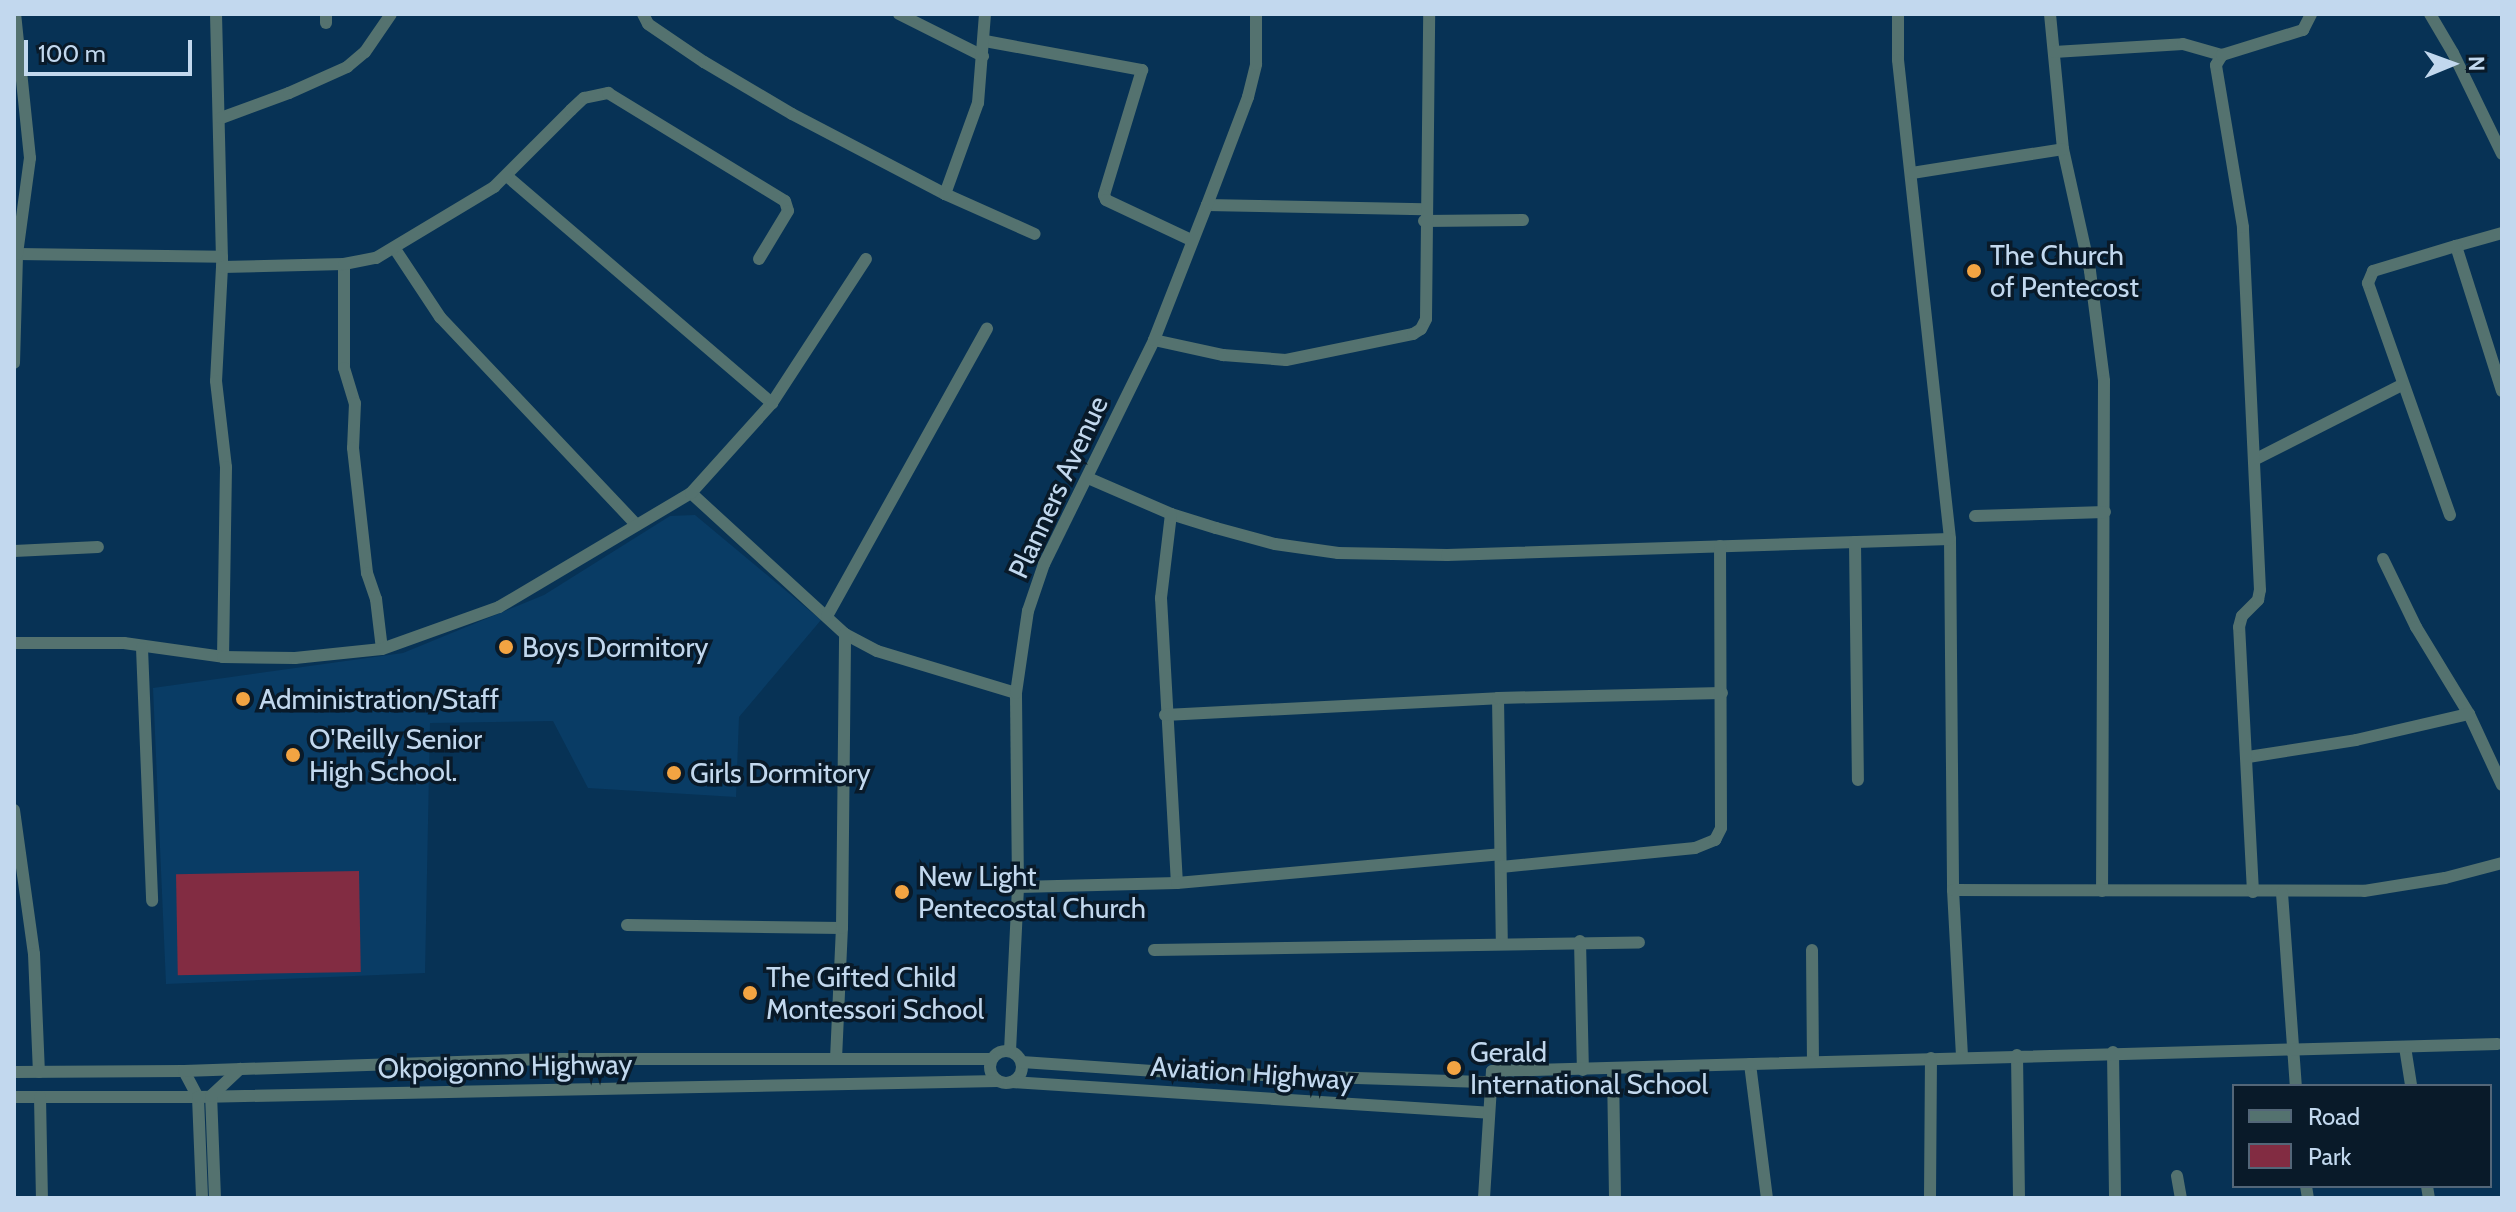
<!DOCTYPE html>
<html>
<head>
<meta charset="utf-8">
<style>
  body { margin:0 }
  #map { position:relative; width:2516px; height:1212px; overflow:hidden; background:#073255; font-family:Cabin,sans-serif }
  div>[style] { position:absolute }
  .built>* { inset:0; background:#093c65 }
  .green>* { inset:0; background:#822c42; transform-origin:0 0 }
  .street>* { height:12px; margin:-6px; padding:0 6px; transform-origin:6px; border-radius:6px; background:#54726f }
  .street>.ring { margin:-6px; padding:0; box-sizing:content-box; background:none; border:12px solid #54726f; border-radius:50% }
  .dots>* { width:22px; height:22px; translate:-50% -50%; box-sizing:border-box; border:4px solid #091a29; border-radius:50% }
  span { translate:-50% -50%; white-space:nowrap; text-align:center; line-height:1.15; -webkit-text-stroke:7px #091a29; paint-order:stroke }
  .poi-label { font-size:28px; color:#c2d8ee }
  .left { translate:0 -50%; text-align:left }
  .street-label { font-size:28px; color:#c2d8ee }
  .frame { position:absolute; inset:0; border:16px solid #c2d8ee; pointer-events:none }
  .legend { position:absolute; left:2232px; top:1084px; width:260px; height:104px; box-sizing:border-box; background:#091a29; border:2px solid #536678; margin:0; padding:10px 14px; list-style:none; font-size:24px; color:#c2d8ee }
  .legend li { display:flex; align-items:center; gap:16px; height:40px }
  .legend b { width:40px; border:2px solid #536678 }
  .north { position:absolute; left:2412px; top:24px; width:80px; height:80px; -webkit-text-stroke:6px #091a29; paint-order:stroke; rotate:89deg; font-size:22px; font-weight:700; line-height:32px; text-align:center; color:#c2d8ee }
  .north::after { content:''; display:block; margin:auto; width:28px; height:36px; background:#c2d8ee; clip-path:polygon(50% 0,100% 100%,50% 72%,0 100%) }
  .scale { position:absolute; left:24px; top:40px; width:168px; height:36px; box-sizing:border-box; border:4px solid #c2d8ee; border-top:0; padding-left:10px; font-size:24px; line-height:28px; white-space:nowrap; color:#c2d8ee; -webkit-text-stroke:6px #091a29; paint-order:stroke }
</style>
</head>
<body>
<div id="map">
  <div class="built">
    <i style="clip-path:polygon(695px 515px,821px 620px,739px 717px,736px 797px,588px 788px,553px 721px,430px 723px,425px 973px,166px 984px,153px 688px,403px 653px,544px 595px,670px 516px)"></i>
  </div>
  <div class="green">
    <i style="left:359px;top:871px;width:101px;height:183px;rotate:89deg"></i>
  </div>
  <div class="street">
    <i style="left:216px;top:14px;width:253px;rotate:88.6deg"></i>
    <i style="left:222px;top:267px;width:114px;rotate:93deg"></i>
    <i style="left:216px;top:381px;width:87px;rotate:83.4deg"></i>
    <i style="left:226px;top:467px;width:190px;rotate:90.9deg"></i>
    <i style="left:326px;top:14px;width:9px;rotate:90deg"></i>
    <i style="left:643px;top:14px;width:11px;rotate:63deg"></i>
    <i style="left:648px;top:24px;width:68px;rotate:34.2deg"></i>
    <i style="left:704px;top:62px;width:102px;rotate:30.6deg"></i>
    <i style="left:792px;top:114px;width:173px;rotate:27.6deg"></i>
    <i style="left:945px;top:194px;width:98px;rotate:24deg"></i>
    <i style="left:899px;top:14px;width:94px;rotate:26.6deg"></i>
    <i style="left:1898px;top:14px;width:46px;rotate:90deg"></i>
    <i style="left:1898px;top:60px;width:482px;rotate:83.8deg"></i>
    <i style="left:1950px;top:539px;width:351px;rotate:89.5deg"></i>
    <i style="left:1953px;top:890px;width:166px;rotate:86.9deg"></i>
    <i style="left:2050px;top:14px;width:136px;rotate:84.5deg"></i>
    <i style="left:2063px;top:149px;width:125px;rotate:77.5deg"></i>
    <i style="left:2090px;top:271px;width:111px;rotate:82.7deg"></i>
    <i style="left:2104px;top:381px;width:510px;rotate:90.22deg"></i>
    <i style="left:2430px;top:14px;width:45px;rotate:59.5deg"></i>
    <i style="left:2453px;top:53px;width:112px;rotate:64.1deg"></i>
    <i style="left:985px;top:41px;width:160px;rotate:10.5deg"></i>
    <i style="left:1142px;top:70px;width:131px;rotate:106.9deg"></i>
    <i style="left:1104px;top:195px;width:5px;rotate:68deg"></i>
    <i style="left:1106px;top:200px;width:94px;rotate:25.2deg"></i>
    <i style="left:2054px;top:52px;width:129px;rotate:-3.5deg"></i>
    <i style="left:2183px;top:44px;width:41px;rotate:15.8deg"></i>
    <i style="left:221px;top:118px;width:72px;rotate:-20.2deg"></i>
    <i style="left:289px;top:93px;width:64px;rotate:-24.1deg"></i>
    <i style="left:347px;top:67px;width:23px;rotate:-40deg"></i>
    <i style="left:365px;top:52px;width:46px;rotate:-55.6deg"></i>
    <i style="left:1912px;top:173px;width:153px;rotate:-9deg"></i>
    <i style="left:508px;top:177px;width:348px;rotate:40.6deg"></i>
    <i style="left:945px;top:194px;width:97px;rotate:-70.1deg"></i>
    <i style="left:978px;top:103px;width:89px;rotate:-85.5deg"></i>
    <i style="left:1207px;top:205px;width:217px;rotate:1.1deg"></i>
    <i style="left:1424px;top:221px;width:99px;rotate:-0.6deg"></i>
    <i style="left:2502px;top:233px;width:48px;rotate:164.2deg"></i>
    <i style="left:2456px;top:246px;width:152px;rotate:72.4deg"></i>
    <i style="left:395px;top:249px;width:82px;rotate:56.5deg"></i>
    <i style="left:440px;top:317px;width:286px;rotate:46.6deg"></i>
    <i style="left:17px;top:254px;width:205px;rotate:0.8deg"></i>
    <i style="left:344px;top:264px;width:104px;rotate:90deg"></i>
    <i style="left:344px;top:368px;width:37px;rotate:73deg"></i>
    <i style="left:355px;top:403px;width:45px;rotate:92.5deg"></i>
    <i style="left:353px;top:448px;width:126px;rotate:83.6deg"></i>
    <i style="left:367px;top:573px;width:28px;rotate:71deg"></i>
    <i style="left:376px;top:599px;width:50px;rotate:83.2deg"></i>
    <i style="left:222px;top:267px;width:122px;rotate:-1.4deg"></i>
    <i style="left:344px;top:264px;width:33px;rotate:-11deg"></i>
    <i style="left:376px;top:258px;width:138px;rotate:-31deg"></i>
    <i style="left:494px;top:187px;width:109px;rotate:-45deg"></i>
    <i style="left:571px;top:110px;width:18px;rotate:-43deg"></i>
    <i style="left:584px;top:98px;width:25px;rotate:-12deg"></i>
    <i style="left:608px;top:93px;width:207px;rotate:31.4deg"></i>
    <i style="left:785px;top:201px;width:10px;rotate:73deg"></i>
    <i style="left:788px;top:211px;width:56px;rotate:121.1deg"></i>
    <i style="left:1154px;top:340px;width:71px;rotate:12.3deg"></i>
    <i style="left:1223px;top:355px;width:63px;rotate:4.5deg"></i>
    <i style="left:1286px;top:360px;width:130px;rotate:-11.6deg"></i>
    <i style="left:1413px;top:334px;width:9px;rotate:-32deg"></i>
    <i style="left:1421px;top:329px;width:11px;rotate:-63deg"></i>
    <i style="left:1426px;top:319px;width:305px;rotate:-89.4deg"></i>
    <i style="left:14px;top:363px;width:109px;rotate:-88.4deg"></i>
    <i style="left:17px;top:254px;width:97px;rotate:-82.3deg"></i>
    <i style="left:30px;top:158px;width:145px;rotate:-95.9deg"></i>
    <i style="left:2254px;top:460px;width:166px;rotate:-26.9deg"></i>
    <i style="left:1088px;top:478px;width:90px;rotate:23.4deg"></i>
    <i style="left:1171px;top:514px;width:47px;rotate:17.3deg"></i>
    <i style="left:1216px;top:528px;width:61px;rotate:15.2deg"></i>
    <i style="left:1275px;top:544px;width:64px;rotate:8.1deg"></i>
    <i style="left:1338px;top:553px;width:109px;rotate:1.1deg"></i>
    <i style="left:1447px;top:555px;width:503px;rotate:-1.82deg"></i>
    <i style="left:691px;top:493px;width:209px;rotate:42.5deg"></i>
    <i style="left:845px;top:634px;width:36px;rotate:28deg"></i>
    <i style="left:877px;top:651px;width:145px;rotate:16.8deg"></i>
    <i style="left:1171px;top:514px;width:85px;rotate:96.8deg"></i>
    <i style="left:1161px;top:598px;width:285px;rotate:86.8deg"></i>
    <i style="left:2450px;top:515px;width:246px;rotate:-109.5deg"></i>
    <i style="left:2368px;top:283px;width:13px;rotate:-67deg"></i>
    <i style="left:2373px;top:271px;width:87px;rotate:-16.8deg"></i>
    <i style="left:1975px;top:516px;width:130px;rotate:-1.8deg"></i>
    <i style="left:1855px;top:542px;width:238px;rotate:89.3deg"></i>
    <i style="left:14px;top:551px;width:84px;rotate:-2.7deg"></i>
    <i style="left:2383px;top:559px;width:76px;rotate:64.1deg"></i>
    <i style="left:2416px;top:627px;width:102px;rotate:58.7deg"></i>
    <i style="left:2469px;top:714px;width:78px;rotate:65.1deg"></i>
    <i style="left:827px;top:616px;width:329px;rotate:-60.9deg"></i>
    <i style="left:14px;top:643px;width:110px"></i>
    <i style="left:124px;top:643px;width:100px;rotate:8deg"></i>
    <i style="left:223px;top:657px;width:72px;rotate:0.8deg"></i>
    <i style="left:295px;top:658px;width:87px;rotate:-5.9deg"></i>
    <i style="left:382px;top:649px;width:124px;rotate:-19.7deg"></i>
    <i style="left:499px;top:607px;width:223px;rotate:-30.7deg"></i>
    <i style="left:691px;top:493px;width:121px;rotate:-48deg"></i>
    <i style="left:772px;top:403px;width:172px;rotate:-56.9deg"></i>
    <i style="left:142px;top:648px;width:253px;rotate:87.7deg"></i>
    <i style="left:1498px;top:698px;width:245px;rotate:89.1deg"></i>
    <i style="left:1165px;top:715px;width:333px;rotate:-2.9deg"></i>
    <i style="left:1498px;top:698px;width:224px;rotate:-1.3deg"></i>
    <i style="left:2248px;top:757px;width:109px;rotate:-8.9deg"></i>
    <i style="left:2356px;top:740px;width:116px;rotate:-13deg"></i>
    <i style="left:14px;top:810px;width:145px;rotate:82.1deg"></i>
    <i style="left:34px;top:954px;width:118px;rotate:87.6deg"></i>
    <i style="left:1501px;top:867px;width:195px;rotate:-5.6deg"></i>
    <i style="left:1695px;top:848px;width:22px;rotate:-22deg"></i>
    <i style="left:1715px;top:840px;width:13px;rotate:-63deg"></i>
    <i style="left:1721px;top:828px;width:282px;rotate:-90.2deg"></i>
    <i style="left:1018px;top:887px;width:159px;rotate:-1.4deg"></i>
    <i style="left:1177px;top:883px;width:324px;rotate:-5.1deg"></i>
    <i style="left:1953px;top:890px;width:411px;rotate:0.1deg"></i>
    <i style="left:2364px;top:891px;width:82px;rotate:-9.1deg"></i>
    <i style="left:2445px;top:878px;width:59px;rotate:-14.7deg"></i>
    <i style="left:2253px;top:892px;width:265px;rotate:-93deg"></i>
    <i style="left:2239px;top:627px;width:11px;rotate:-75deg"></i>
    <i style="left:2242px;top:616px;width:23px;rotate:-45deg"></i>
    <i style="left:2258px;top:600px;width:10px;rotate:-79deg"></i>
    <i style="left:2260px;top:590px;width:363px;rotate:-92.7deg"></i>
    <i style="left:2243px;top:227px;width:164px;rotate:-99.5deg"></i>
    <i style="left:2216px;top:65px;width:12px;rotate:-59deg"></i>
    <i style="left:2222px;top:55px;width:85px;rotate:-17.2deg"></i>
    <i style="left:2303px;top:30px;width:18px;rotate:-63deg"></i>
    <i style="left:2282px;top:893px;width:194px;rotate:85.9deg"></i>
    <i style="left:627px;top:925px;width:215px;rotate:0.8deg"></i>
    <i style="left:1580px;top:941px;width:129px;rotate:88.7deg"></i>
    <i style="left:1154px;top:950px;width:485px;rotate:-0.9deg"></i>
    <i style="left:1812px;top:950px;width:111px;rotate:89.5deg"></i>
    <i style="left:2405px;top:1047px;width:39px;rotate:81deg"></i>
    <i class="ring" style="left:990px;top:1051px;width:20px;height:20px"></i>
    <i style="left:1010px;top:1051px;width:164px;rotate:-87.2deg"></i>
    <i style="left:1018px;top:887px;width:194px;rotate:-90.6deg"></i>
    <i style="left:1016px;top:693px;width:83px;rotate:-81.7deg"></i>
    <i style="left:1028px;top:611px;width:50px;rotate:-71.2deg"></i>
    <i style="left:1044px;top:564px;width:250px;rotate:-63.8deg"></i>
    <i style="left:1154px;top:340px;width:145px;rotate:-68.6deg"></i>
    <i style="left:1207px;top:205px;width:116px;rotate:-69.2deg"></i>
    <i style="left:1248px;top:97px;width:34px;rotate:-76deg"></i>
    <i style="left:1256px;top:64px;width:50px;rotate:-90deg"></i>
    <i style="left:2113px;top:1052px;width:146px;rotate:89.2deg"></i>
    <i style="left:2017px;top:1055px;width:143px;rotate:89.2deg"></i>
    <i style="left:836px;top:1059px;width:131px;rotate:-87.4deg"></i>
    <i style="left:842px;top:928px;width:294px;rotate:-89.4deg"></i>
    <i style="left:1022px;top:1062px;width:145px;rotate:3.9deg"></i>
    <i style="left:1167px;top:1072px;width:324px;rotate:1.8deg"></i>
    <i style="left:1750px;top:1064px;width:135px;rotate:82.8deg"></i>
    <i style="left:1613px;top:1070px;width:128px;rotate:89.1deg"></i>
    <i style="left:184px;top:1071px;width:30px;rotate:62deg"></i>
    <i style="left:198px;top:1097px;width:101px;rotate:87.7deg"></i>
    <i style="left:14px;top:1072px;width:170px;rotate:-0.3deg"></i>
    <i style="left:184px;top:1071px;width:370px;rotate:-1.9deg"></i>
    <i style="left:554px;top:1059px;width:438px"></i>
    <i style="left:1012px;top:1082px;width:478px;rotate:3.7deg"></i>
    <i style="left:14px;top:1097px;width:184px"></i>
    <i style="left:198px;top:1097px;width:800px;rotate:-1.15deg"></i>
    <i style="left:40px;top:1097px;width:101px;rotate:88.9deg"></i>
    <i style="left:2177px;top:1176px;width:22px;rotate:80deg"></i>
    <i style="left:2306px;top:1186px;width:12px;rotate:81deg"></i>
    <i style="left:2427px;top:1186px;width:12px;rotate:81deg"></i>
    <i style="left:215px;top:1198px;width:102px;rotate:-92.2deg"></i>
    <i style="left:211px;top:1096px;width:40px;rotate:-43deg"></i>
    <i style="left:1484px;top:1198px;width:127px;rotate:-86.4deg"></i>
    <i style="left:1492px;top:1071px;width:1006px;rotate:-1.54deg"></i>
    <i style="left:1930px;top:1198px;width:140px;rotate:-89.6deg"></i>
  </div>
  <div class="dots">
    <i style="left:1974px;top:271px;background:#f3a442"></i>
    <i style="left:506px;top:647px;background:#f3a442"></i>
    <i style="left:243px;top:699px;background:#f3a442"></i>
    <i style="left:293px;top:755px;background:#f3a442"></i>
    <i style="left:674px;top:773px;background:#f3a442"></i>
    <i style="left:902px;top:892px;background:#f3a442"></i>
    <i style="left:750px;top:993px;background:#f3a442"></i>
    <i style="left:1454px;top:1068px;background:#f3a442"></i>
  </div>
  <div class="poi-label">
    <span class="left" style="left:1990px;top:271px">The Church<br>of Pentecost</span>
    <span class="left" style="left:522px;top:647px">Boys Dormitory</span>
    <span class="left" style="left:259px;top:699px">Administration/Staff</span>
    <span class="left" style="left:309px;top:755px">O'Reilly Senior<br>High School.</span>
    <span class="left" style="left:690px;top:773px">Girls Dormitory</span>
    <span class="left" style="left:918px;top:892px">New Light<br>Pentecostal Church</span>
    <span class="left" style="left:766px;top:993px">The Gifted Child<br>Montessori School</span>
    <span class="left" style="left:1470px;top:1068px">Gerald<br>International School</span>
  </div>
  <div class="street-label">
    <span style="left:1058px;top:487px;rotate:-65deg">Planners Avenue</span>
    <span style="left:505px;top:1066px;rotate:-1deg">Okpoigonno Highway</span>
    <span style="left:1252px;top:1073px;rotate:4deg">Aviation Highway</span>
  </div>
  <div class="frame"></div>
  <ul class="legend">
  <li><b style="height:10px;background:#54726f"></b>Road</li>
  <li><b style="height:22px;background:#822c42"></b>Park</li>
  </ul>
  <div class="north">N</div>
  <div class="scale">100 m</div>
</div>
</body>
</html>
